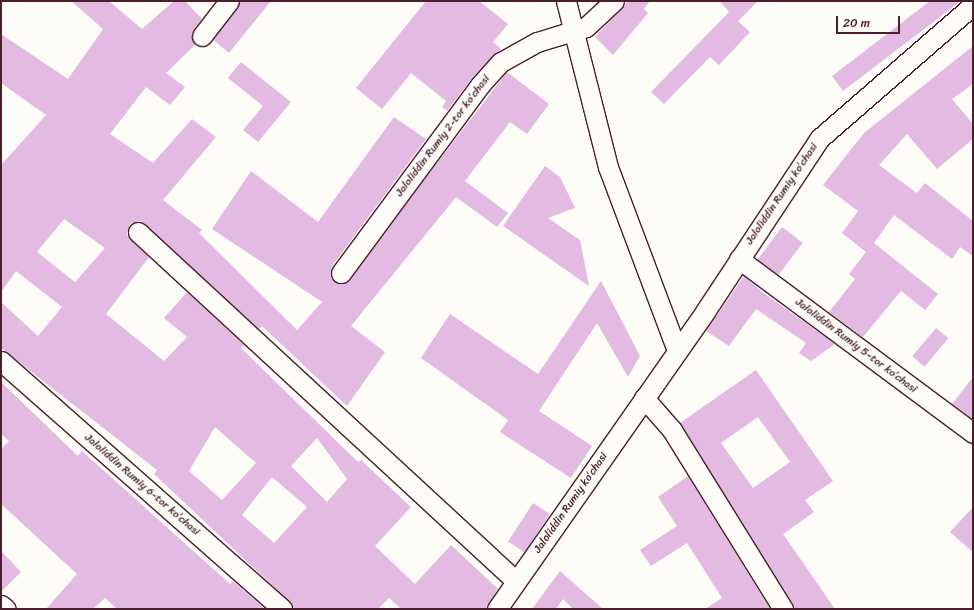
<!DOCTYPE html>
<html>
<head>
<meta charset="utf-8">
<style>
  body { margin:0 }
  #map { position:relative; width:974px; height:610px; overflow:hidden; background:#fdfcf7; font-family:Sriracha,sans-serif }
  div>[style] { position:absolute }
  .building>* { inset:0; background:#e3bae1; transform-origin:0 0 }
  .roads { filter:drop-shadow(1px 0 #4a1f2b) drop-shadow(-1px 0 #4a1f2b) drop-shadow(0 1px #4a1f2b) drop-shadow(0 -1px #4a1f2b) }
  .street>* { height:19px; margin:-9.5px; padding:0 9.5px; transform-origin:9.5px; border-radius:9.5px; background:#fdfcf7 }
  span { translate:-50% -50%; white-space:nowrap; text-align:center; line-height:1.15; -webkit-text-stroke:3px #fdfcf7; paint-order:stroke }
  .street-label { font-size:11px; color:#4a1f2b }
  .frame { position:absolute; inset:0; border:2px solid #4a1f2b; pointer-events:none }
  .scale { position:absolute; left:836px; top:16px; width:64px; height:18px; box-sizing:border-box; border:2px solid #4a1f2b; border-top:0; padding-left:5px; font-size:12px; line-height:14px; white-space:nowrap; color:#4a1f2b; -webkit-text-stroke:3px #fdfcf7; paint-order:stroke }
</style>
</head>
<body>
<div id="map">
  <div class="building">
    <i style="clip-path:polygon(evenodd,71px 1px,109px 1px,142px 29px,174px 1px,185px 1px,202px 19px,191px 34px,195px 45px,166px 73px,185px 87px,170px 105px,146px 87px,110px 134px,153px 163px,192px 119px,216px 137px,163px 200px,202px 230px,199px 233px,297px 330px,322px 302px,212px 229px,251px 171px,318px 222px,394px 117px,426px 139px,332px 266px,331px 278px,345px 283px,507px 72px,549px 104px,527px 134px,510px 122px,465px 181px,508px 213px,497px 227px,456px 197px,351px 326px,385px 352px,347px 406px,262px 326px,259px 329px,141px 221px,130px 224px,127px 235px,149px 257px,106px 314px,164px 361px,187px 337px,164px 318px,187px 292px,244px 345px,241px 348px,358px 462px,361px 460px,411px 507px,375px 546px,415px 584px,451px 545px,498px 589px,486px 609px,401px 609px,389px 598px,378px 609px,293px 609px,289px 601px,154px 474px,157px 470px,1px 348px,1px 302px,38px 336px,62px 307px,16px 271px,1px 292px,1px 165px,46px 115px,1px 83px,1px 34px,68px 79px,103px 29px,71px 1px,64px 219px,105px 248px,75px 282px,37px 252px,64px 219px,71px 1px,215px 427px,256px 463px,222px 500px,189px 471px,215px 427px,71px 1px,317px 438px,347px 479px,327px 502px,291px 466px,317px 438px,71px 1px,272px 477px,307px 507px,274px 543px,242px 515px,272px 477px)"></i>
    <i style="clip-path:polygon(242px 1px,271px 1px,229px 53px,213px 40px)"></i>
    <i style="clip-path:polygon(426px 1px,479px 1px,508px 24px,493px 42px,501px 49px,472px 78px,447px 111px,442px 107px,446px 101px,411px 73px,382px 109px,356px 88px)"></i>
    <i style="clip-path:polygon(628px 1px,650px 1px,644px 9px,648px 13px,613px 55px,595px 37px)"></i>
    <i style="clip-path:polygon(719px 1px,758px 1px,738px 21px,750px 32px,719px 65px,710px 57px,664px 104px,651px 92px,729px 12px,734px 17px)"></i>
    <i style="clip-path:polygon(930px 1px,961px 1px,843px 91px,832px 76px)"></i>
    <i style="clip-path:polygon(973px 46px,973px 84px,952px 99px,973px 124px,973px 139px,937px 169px,907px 134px,879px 165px,917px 193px,925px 183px,973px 221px,973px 256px,960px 247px,952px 259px,894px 215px,874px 243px,938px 294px,925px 310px,901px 291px,863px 337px,829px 312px,855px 279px,849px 274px,866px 252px,842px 233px,858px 211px,823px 185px,864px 133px)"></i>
    <i style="clip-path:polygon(241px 62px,291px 102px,258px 142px,243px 130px,263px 106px,228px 78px)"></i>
    <i style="clip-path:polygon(545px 166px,560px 177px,575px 208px,548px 218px,580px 240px,589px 286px,503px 226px)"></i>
    <i style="left:782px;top:227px;width:26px;height:41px;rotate:37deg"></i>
    <i style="clip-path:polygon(744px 276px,765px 294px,835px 344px,811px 361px,799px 353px,806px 343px,756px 309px,729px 346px,706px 331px)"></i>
    <i style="clip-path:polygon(601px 281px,640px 356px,628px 377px,597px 323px,539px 411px,592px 446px,571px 478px,500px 432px,508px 420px,421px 358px,450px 314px,538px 374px)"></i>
    <i style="left:936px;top:328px;width:16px;height:37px;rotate:40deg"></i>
    <i style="clip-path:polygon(evenodd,756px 370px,833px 481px,805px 500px,814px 512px,783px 534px,835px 609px,794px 609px,680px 423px,756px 370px,758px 417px,790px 462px,753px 488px,721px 443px,758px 417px)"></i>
    <i style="clip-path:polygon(973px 377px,973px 419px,952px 404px)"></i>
    <i style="clip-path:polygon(1px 382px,78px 456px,82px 451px,230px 584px,233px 581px,265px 609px,117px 609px,105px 598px,93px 609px,46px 609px,77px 574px,1px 504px,1px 449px,9px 441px,1px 434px)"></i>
    <i style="clip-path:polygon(688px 476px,770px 609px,705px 609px,722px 598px,687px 543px,651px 566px,640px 550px,677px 526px,658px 497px)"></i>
    <i style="left:533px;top:503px;width:20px;height:46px;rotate:33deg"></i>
    <i style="clip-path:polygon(973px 507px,973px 552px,950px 532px)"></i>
    <i style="clip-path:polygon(1px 551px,21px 572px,1px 592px)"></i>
    <i style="clip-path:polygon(560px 571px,603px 609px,573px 609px,563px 599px,556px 609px,532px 609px)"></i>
  </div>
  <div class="roads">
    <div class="street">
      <i style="left:566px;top:1px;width:171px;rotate:75.8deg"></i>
      <i style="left:608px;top:167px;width:197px;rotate:69.4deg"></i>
      <i style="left:202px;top:36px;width:44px;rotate:-52.4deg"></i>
      <i style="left:138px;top:232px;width:514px;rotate:42.72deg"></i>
      <i style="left:739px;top:259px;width:292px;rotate:36.6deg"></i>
      <i style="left:341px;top:273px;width:234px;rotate:-53.5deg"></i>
      <i style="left:480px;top:85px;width:31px;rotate:-48deg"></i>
      <i style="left:501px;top:62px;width:41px;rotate:-29.1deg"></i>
      <i style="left:537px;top:42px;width:51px;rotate:-17deg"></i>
      <i style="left:586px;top:27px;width:38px;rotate:-43deg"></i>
      <i style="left:1px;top:361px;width:375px;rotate:41.4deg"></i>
      <i style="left:644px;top:398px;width:43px;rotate:48.8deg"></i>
      <i style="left:672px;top:430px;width:211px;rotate:58.2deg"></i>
      <i style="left:1px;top:605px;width:6px;rotate:39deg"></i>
      <i style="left:497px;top:609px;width:365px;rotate:-55deg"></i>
      <i style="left:706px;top:310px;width:206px;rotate:-56.5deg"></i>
      <i style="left:820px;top:138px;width:203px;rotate:-41deg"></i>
    </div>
  </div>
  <div class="street-label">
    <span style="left:443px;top:136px;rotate:-53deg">Jaloliddin Rumiy 2-tor koʼchasi</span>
    <span style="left:782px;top:194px;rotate:-56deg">Jaloliddin Rumiy koʻchasi</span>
    <span style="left:856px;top:346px;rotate:37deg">Jaloliddin Rumiy 5-tor koʼchasi</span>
    <span style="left:142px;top:485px;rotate:41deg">Jaloliddin Rumiy 6-tor koʼchasi</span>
    <span style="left:571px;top:503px;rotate:-55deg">Jaloliddin Rumiy koʻchasi</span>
  </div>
  <div class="frame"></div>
  <div class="scale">20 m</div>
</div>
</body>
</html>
